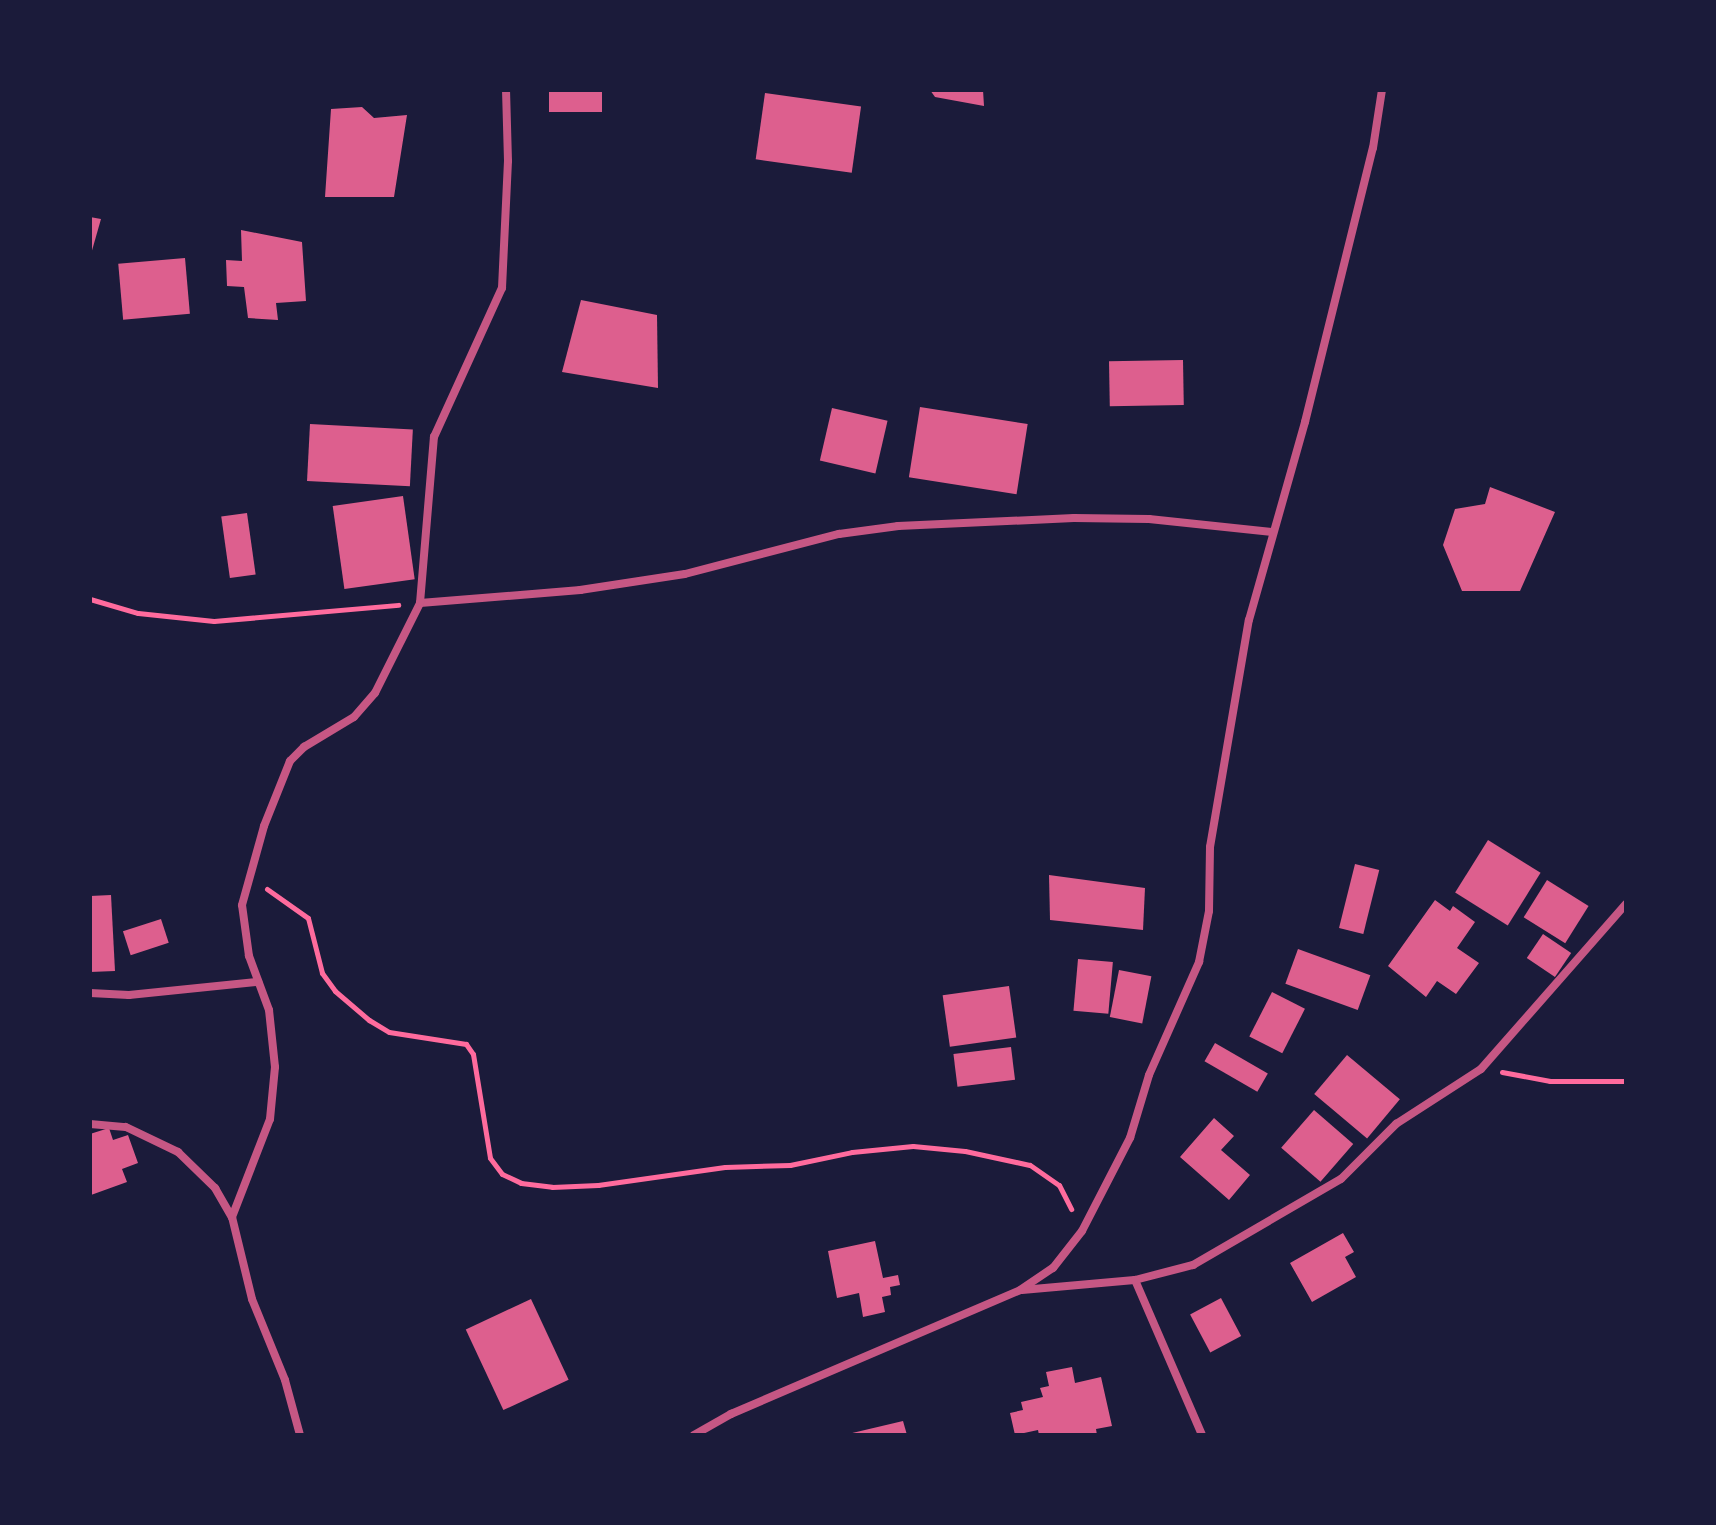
<!DOCTYPE html>
<html>
<head>
<meta charset="utf-8">
<style>
  body { margin:0 }
  #map { position:relative; width:1716px; height:1525px; overflow:hidden; background:#1b1b3a; font-family:Cabin,sans-serif }
  div>[style] { position:absolute }
  .building>* { inset:0; background:#dd5f8e; transform-origin:0 0 }
  .path>* { height:5px; margin:-2.5px; padding:0 2.5px; transform-origin:2.5px; border-radius:2.5px; background:#ff6b9d }
  .minor>* { height:8px; margin:-4px; padding:0 4px; transform-origin:4px; border-radius:4px; background:#c65784 }
  span { translate:-50% -50%; white-space:nowrap; text-align:center; line-height:1.15; -webkit-text-stroke:8px #1b1b3a; paint-order:stroke }
  .frame { position:absolute; inset:0; border:92px solid #1b1b3a; pointer-events:none }
</style>
</head>
<body>
<div id="map">
  <div class="building">
    <i style="left:549px;top:90px;width:53px;height:22px"></i>
    <i style="clip-path:polygon(930px 90px,983px 90px,984px 106px,935px 97px)"></i>
    <i style="left:765px;top:93px;width:97px;height:67px;rotate:8deg"></i>
    <i style="clip-path:polygon(362px 107px,374px 118px,407px 115px,394px 197px,325px 197px,331px 109px)"></i>
    <i style="clip-path:polygon(90px 217px,101px 219px,91px 254px,90px 254px)"></i>
    <i style="clip-path:polygon(241px 230px,302px 242px,306px 301px,276px 303px,278px 320px,248px 318px,244px 287px,227px 286px,226px 260px,242px 261px)"></i>
    <i style="left:185px;top:258px;width:56px;height:67px;rotate:85deg"></i>
    <i style="clip-path:polygon(581px 300px,657px 315px,658px 388px,562px 372px)"></i>
    <i style="left:1183px;top:360px;width:45px;height:74px;rotate:89deg"></i>
    <i style="left:920px;top:407px;width:109px;height:71px;rotate:9deg"></i>
    <i style="left:832px;top:408px;width:57px;height:54px;rotate:13deg"></i>
    <i style="left:310px;top:424px;width:103px;height:57px;rotate:3deg"></i>
    <i style="clip-path:polygon(1490px 487px,1555px 512px,1520px 591px,1462px 591px,1443px 545px,1455px 509px,1485px 504px)"></i>
    <i style="left:403px;top:496px;width:84px;height:71px;rotate:82deg"></i>
    <i style="left:247px;top:513px;width:62px;height:26px;rotate:82deg"></i>
    <i style="left:1488px;top:840px;width:62px;height:62px;rotate:32deg"></i>
    <i style="left:1355px;top:864px;width:25px;height:66px;rotate:14deg"></i>
    <i style="clip-path:polygon(1049px 875px,1145px 888px,1143px 930px,1050px 920px)"></i>
    <i style="left:1547px;top:880px;width:49px;height:44px;rotate:32deg"></i>
    <i style="clip-path:polygon(111px 895px,115px 971px,90px 972px,90px 896px)"></i>
    <i style="clip-path:polygon(1435px 900px,1450px 911px,1453px 906px,1475px 922px,1457px 948px,1479px 963px,1456px 994px,1437px 981px,1426px 997px,1388px 966px)"></i>
    <i style="left:161px;top:919px;width:25px;height:40px;rotate:72deg"></i>
    <i style="left:1543px;top:934px;width:34px;height:29px;rotate:34deg"></i>
    <i style="left:1298px;top:949px;width:77px;height:37px;rotate:20deg"></i>
    <i style="left:1078px;top:959px;width:35px;height:52px;rotate:5deg"></i>
    <i style="left:1119px;top:970px;width:33px;height:48px;rotate:11deg"></i>
    <i style="left:1009px;top:986px;width:52px;height:67px;rotate:82deg"></i>
    <i style="left:1272px;top:992px;width:37px;height:50px;rotate:27deg"></i>
    <i style="left:1215px;top:1043px;width:61px;height:21px;rotate:30deg"></i>
    <i style="left:1011px;top:1047px;width:33px;height:58px;rotate:83deg"></i>
    <i style="left:1347px;top:1055px;width:69px;height:51px;rotate:40deg"></i>
    <i style="left:1314px;top:1110px;width:52px;height:50px;rotate:41deg"></i>
    <i style="clip-path:polygon(1214px 1118px,1234px 1136px,1221px 1150px,1250px 1175px,1229px 1200px,1180px 1157px)"></i>
    <i style="clip-path:polygon(109px 1128px,113px 1140px,128px 1135px,138px 1163px,122px 1169px,127px 1182px,91px 1195px,90px 1134px)"></i>
    <i style="clip-path:polygon(1343px 1233px,1354px 1252px,1345px 1257px,1356px 1277px,1312px 1302px,1290px 1263px)"></i>
    <i style="clip-path:polygon(875px 1241px,883px 1278px,898px 1275px,900px 1285px,890px 1287px,891px 1295px,882px 1297px,885px 1312px,863px 1317px,859px 1293px,837px 1298px,828px 1251px)"></i>
    <i style="left:1221px;top:1298px;width:43px;height:35px;rotate:62deg"></i>
    <i style="left:531px;top:1299px;width:89px;height:72px;rotate:65deg"></i>
    <i style="clip-path:polygon(1072px 1367px,1075px 1383px,1101px 1377px,1112px 1426px,1096px 1429px,1097px 1435px,1039px 1435px,1038px 1430px,1015px 1435px,1010px 1413px,1023px 1410px,1021px 1402px,1043px 1397px,1040px 1388px,1049px 1386px,1046px 1372px)"></i>
    <i style="clip-path:polygon(903px 1421px,907px 1435px,848px 1435px,848px 1434px)"></i>
  </div>
  <div class="path">
    <i style="left:90px;top:599px;width:50px;rotate:16.3deg"></i>
    <i style="left:138px;top:613px;width:76px;rotate:6deg"></i>
    <i style="left:214px;top:621px;width:185px;rotate:-5deg"></i>
    <i style="left:267px;top:889px;width:50px;rotate:35.3deg"></i>
    <i style="left:308px;top:918px;width:57px;rotate:75.7deg"></i>
    <i style="left:322px;top:973px;width:22px;rotate:54deg"></i>
    <i style="left:335px;top:991px;width:45px;rotate:40.5deg"></i>
    <i style="left:369px;top:1020px;width:23px;rotate:31deg"></i>
    <i style="left:389px;top:1032px;width:78px;rotate:8.9deg"></i>
    <i style="left:466px;top:1044px;width:12px;rotate:55deg"></i>
    <i style="left:473px;top:1054px;width:105px;rotate:80.7deg"></i>
    <i style="left:490px;top:1158px;width:20px;rotate:53deg"></i>
    <i style="left:502px;top:1174px;width:21px;rotate:25deg"></i>
    <i style="left:521px;top:1183px;width:31px;rotate:7deg"></i>
    <i style="left:552px;top:1187px;width:46px;rotate:-2.5deg"></i>
    <i style="left:598px;top:1185px;width:128px;rotate:-8.1deg"></i>
    <i style="left:725px;top:1167px;width:65px;rotate:-1.8deg"></i>
    <i style="left:790px;top:1165px;width:63px;rotate:-11.8deg"></i>
    <i style="left:852px;top:1152px;width:61px;rotate:-5.6deg"></i>
    <i style="left:913px;top:1146px;width:52px;rotate:5.5deg"></i>
    <i style="left:965px;top:1151px;width:66px;rotate:12.2deg"></i>
    <i style="left:1030px;top:1165px;width:35px;rotate:35deg"></i>
    <i style="left:1059px;top:1185px;width:27px;rotate:63deg"></i>
    <i style="left:1502px;top:1072px;width:49px;rotate:10.6deg"></i>
    <i style="left:1550px;top:1081px;width:76px"></i>
  </div>
  <div class="minor">
    <i style="left:420px;top:603px;width:161px;rotate:-4.6deg"></i>
    <i style="left:580px;top:590px;width:106px;rotate:-8.7deg"></i>
    <i style="left:685px;top:574px;width:159px;rotate:-14.6deg"></i>
    <i style="left:839px;top:534px;width:60px;rotate:-7.7deg"></i>
    <i style="left:898px;top:526px;width:176px;rotate:-2.6deg"></i>
    <i style="left:1074px;top:518px;width:75px;rotate:0.8deg"></i>
    <i style="left:1149px;top:519px;width:124px;rotate:6deg"></i>
    <i style="left:90px;top:993px;width:39px;rotate:3deg"></i>
    <i style="left:129px;top:995px;width:130px;rotate:-5.8deg"></i>
    <i style="left:90px;top:1124px;width:36px;rotate:5deg"></i>
    <i style="left:126px;top:1127px;width:58px;rotate:25.7deg"></i>
    <i style="left:178px;top:1152px;width:52px;rotate:44.2deg"></i>
    <i style="left:215px;top:1188px;width:34px;rotate:60deg"></i>
    <i style="left:1135px;top:1280px;width:169px;rotate:66.6deg"></i>
    <i style="left:1022px;top:1290px;width:113px;rotate:-5.1deg"></i>
    <i style="left:1135px;top:1280px;width:60px;rotate:-14.5deg"></i>
    <i style="left:1193px;top:1265px;width:171px;rotate:-30.2deg"></i>
    <i style="left:1341px;top:1179px;width:78px;rotate:-45deg"></i>
    <i style="left:1396px;top:1124px;width:101px;rotate:-32.9deg"></i>
    <i style="left:1481px;top:1069px;width:220px;rotate:-48.7deg"></i>
    <i style="left:300px;top:1435px;width:57px;rotate:-105.3deg"></i>
    <i style="left:285px;top:1380px;width:87px;rotate:-112.2deg"></i>
    <i style="left:252px;top:1299px;width:84px;rotate:-103.7deg"></i>
    <i style="left:232px;top:1217px;width:105px;rotate:-68.8deg"></i>
    <i style="left:270px;top:1119px;width:52px;rotate:-84.5deg"></i>
    <i style="left:275px;top:1067px;width:57px;rotate:-96deg"></i>
    <i style="left:269px;top:1010px;width:58px;rotate:-110.3deg"></i>
    <i style="left:249px;top:956px;width:51px;rotate:-97.8deg"></i>
    <i style="left:242px;top:905px;width:82px;rotate:-74.4deg"></i>
    <i style="left:264px;top:826px;width:70px;rotate:-68.2deg"></i>
    <i style="left:290px;top:761px;width:20px;rotate:-45deg"></i>
    <i style="left:304px;top:747px;width:58px;rotate:-31deg"></i>
    <i style="left:354px;top:717px;width:32px;rotate:-49deg"></i>
    <i style="left:375px;top:693px;width:101px;rotate:-63.4deg"></i>
    <i style="left:420px;top:603px;width:167px;rotate:-85.2deg"></i>
    <i style="left:434px;top:437px;width:164px;rotate:-65.5deg"></i>
    <i style="left:502px;top:288px;width:127px;rotate:-87.3deg"></i>
    <i style="left:508px;top:161px;width:71px;rotate:-91.6deg"></i>
    <i style="left:694px;top:1435px;width:43px;rotate:-29.6deg"></i>
    <i style="left:731px;top:1414px;width:314px;rotate:-23.2deg"></i>
    <i style="left:1020px;top:1290px;width:40px;rotate:-34deg"></i>
    <i style="left:1053px;top:1268px;width:47px;rotate:-51.9deg"></i>
    <i style="left:1082px;top:1231px;width:105px;rotate:-62.7deg"></i>
    <i style="left:1130px;top:1138px;width:66px;rotate:-73.2deg"></i>
    <i style="left:1149px;top:1075px;width:124px;rotate:-66.1deg"></i>
    <i style="left:1199px;top:962px;width:52px;rotate:-78.9deg"></i>
    <i style="left:1209px;top:911px;width:64px;rotate:-89.1deg"></i>
    <i style="left:1210px;top:847px;width:230px;rotate:-80.3deg"></i>
    <i style="left:1249px;top:620px;width:206px;rotate:-74.2deg"></i>
    <i style="left:1305px;top:422px;width:282px;rotate:-76.1deg"></i>
    <i style="left:1373px;top:148px;width:59px;rotate:-81.2deg"></i>
  </div>
  <div class="frame"></div>
</div>
</body>
</html>
